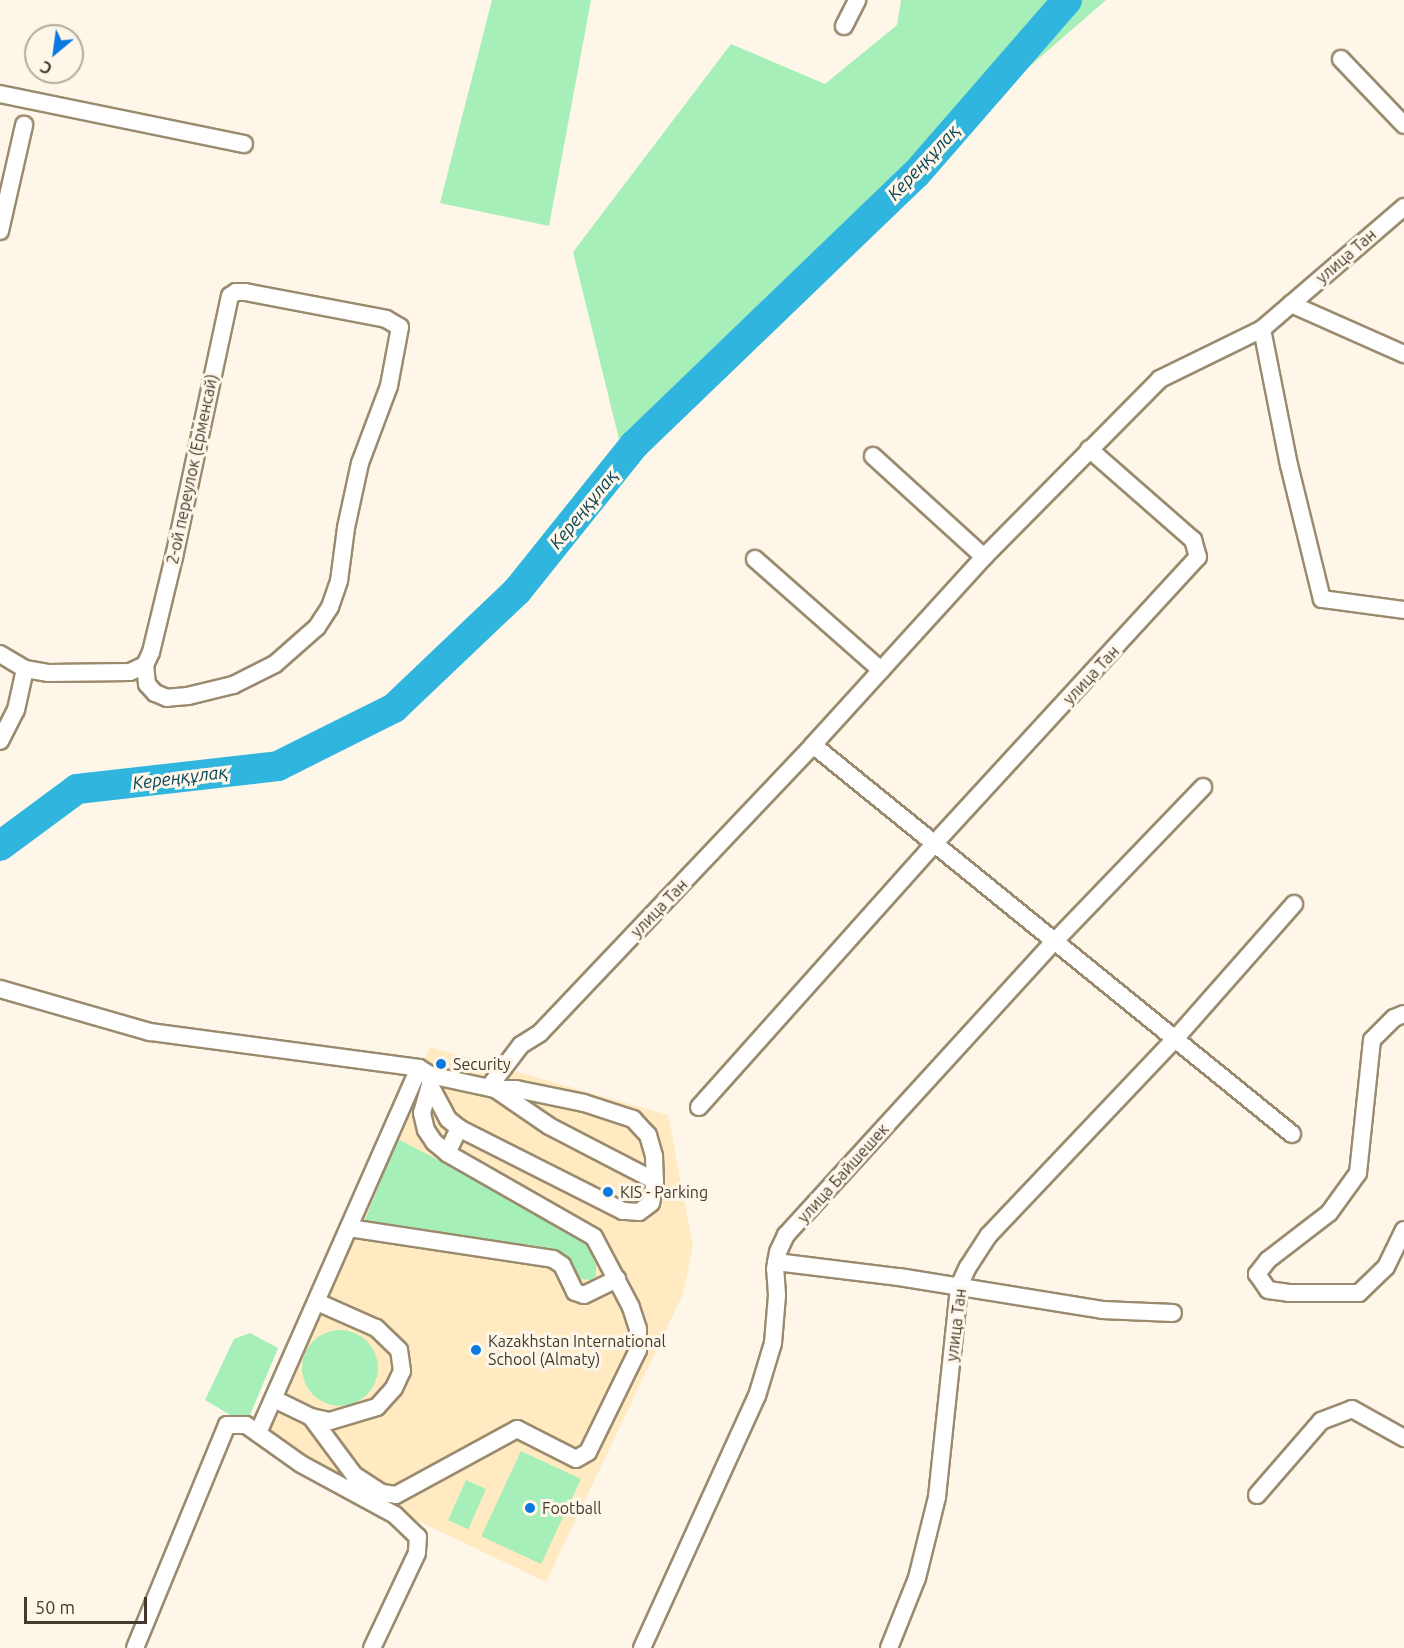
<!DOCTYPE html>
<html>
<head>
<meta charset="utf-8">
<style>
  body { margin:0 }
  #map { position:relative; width:1404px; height:1648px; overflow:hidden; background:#fdf6e9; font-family:Ubuntu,sans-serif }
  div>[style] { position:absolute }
  .built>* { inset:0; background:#ffeac2 }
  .green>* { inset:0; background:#a7efb9; transform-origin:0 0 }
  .round { border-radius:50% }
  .river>* { height:30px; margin:-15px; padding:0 15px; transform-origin:15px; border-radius:15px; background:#30b6de }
  .roads { filter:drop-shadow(2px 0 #9b8b6e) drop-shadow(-2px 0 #9b8b6e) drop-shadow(0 2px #9b8b6e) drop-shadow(0 -2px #9b8b6e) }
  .minor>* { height:16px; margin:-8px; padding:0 8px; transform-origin:8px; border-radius:8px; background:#fff }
  .dots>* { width:16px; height:16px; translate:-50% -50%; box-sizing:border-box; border:3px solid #fdf6e9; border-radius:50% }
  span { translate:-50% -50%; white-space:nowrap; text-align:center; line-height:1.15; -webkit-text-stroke:6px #fdf6e9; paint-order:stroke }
  .street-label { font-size:16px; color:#413a2d }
  .poi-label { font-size:16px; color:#413a2d }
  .left { translate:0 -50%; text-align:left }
  .water-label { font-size:18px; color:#0b4454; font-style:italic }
  .north { position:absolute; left:24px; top:24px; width:60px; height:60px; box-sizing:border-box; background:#fdf6e9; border:2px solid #b2ab9e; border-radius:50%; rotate:209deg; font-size:16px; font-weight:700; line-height:24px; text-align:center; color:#413a2d }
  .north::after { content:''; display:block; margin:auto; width:21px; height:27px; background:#0a79e0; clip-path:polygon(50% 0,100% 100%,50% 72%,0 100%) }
  .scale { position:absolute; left:24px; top:1597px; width:123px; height:27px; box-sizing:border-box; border:3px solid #413a2d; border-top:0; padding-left:8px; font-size:18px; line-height:21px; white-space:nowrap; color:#413a2d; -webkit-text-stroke:4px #fdf6e9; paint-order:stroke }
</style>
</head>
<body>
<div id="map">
  <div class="built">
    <i style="clip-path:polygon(430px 1047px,668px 1115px,693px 1246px,683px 1294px,546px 1582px,318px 1473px,258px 1433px)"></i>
  </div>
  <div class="green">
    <i style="clip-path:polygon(492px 0,591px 0,549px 226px,440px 203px)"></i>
    <i style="clip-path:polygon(901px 0,1106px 0,783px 281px,619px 439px,573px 252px,731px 44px,825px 84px,897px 25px)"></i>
    <i style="clip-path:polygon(398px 1139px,577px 1233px,589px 1246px,596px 1266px,596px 1276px,591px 1280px,581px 1279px,561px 1259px,540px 1246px,380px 1228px,364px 1222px)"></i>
    <i class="round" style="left:302px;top:1330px;width:76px;height:76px"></i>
    <i style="clip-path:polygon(250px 1333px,278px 1348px,250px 1415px,232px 1416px,205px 1400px,234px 1339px)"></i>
    <i style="left:521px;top:1451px;width:66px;height:94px;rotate:25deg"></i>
    <i style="left:466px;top:1480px;width:22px;height:44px;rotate:24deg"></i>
  </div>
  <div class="river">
    <i style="left:0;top:846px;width:96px;rotate:-36.5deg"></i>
    <i style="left:77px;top:789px;width:202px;rotate:-6.5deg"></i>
    <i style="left:278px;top:766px;width:130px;rotate:-26.6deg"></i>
    <i style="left:394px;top:708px;width:170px;rotate:-43.6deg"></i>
    <i style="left:517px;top:591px;width:187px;rotate:-51.3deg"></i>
    <i style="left:634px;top:445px;width:391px;rotate:-43.9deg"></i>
    <i style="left:916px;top:174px;width:230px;rotate:-49deg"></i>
  </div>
  <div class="roads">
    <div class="minor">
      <i style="left:844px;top:26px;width:29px;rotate:-63deg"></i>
      <i style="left:1341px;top:59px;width:91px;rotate:46.3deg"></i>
      <i style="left:0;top:94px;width:249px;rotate:11.6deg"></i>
      <i style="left:1404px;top:207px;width:187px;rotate:139.3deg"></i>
      <i style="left:1262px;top:329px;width:139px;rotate:78.8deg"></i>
      <i style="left:1289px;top:465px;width:138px;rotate:76.2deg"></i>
      <i style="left:1322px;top:599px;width:83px;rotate:7.6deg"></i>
      <i style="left:0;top:231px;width:109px;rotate:-77.2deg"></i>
      <i style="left:1291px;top:304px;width:124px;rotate:23.9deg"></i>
      <i style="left:873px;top:456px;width:150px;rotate:42.3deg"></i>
      <i style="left:755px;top:559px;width:168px;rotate:41.4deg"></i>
      <i style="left:0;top:654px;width:29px;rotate:31deg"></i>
      <i style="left:25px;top:669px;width:23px;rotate:10deg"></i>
      <i style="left:48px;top:673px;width:82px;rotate:-0.7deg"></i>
      <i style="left:130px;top:672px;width:17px;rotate:-25deg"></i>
      <i style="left:145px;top:665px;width:14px;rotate:-65deg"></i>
      <i style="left:151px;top:652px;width:98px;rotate:-76.4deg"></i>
      <i style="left:174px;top:557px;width:267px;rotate:-77.9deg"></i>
      <i style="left:230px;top:296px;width:7px;rotate:-34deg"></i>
      <i style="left:236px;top:292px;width:9px"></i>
      <i style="left:245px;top:292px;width:144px;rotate:10.8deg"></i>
      <i style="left:386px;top:319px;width:16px;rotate:30deg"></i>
      <i style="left:400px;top:327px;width:60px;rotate:100.6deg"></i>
      <i style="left:389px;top:386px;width:82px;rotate:110.6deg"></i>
      <i style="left:360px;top:463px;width:66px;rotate:102.2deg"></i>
      <i style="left:346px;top:528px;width:53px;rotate:97.5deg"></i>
      <i style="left:339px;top:581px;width:28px;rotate:109deg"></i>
      <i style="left:330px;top:607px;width:24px;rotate:123deg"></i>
      <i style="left:317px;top:627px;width:56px;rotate:138.6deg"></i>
      <i style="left:275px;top:664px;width:47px;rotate:153.4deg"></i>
      <i style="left:233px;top:685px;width:46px;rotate:166.3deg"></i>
      <i style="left:188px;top:696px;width:21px;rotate:175deg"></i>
      <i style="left:167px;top:698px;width:13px;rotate:-157deg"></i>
      <i style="left:155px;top:693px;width:12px;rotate:-132deg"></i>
      <i style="left:147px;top:684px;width:19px;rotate:-96deg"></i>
      <i style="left:0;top:741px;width:35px;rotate:-63deg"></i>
      <i style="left:16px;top:710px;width:42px;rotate:-77.6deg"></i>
      <i style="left:813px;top:745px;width:617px;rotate:39.08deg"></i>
      <i style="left:0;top:989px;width:156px;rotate:16deg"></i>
      <i style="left:150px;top:1032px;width:271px;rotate:7.6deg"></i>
      <i style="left:419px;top:1068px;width:399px;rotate:113.8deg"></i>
      <i style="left:1404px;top:1014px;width:11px;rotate:158deg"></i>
      <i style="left:1394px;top:1018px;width:31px;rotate:135deg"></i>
      <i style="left:1372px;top:1040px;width:134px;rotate:96deg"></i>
      <i style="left:1358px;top:1173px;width:49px;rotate:125.9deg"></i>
      <i style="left:1329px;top:1213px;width:77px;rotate:142.4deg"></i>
      <i style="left:1268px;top:1260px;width:18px;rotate:128deg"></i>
      <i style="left:1257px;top:1274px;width:19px;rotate:55deg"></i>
      <i style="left:1268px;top:1290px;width:21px;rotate:8deg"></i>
      <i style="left:1289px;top:1293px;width:70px"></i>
      <i style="left:1359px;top:1293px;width:37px;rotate:-44deg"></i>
      <i style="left:1386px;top:1267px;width:41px;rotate:-64.1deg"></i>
      <i style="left:419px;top:1068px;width:13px;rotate:32deg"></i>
      <i style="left:430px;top:1075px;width:66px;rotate:12.2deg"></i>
      <i style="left:495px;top:1089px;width:21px"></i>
      <i style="left:516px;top:1089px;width:69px;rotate:11.6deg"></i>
      <i style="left:584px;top:1103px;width:52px;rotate:18.1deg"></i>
      <i style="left:633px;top:1119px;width:22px;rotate:47deg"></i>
      <i style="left:648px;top:1135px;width:22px;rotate:74deg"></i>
      <i style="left:654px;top:1156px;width:25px;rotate:88deg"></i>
      <i style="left:655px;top:1181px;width:22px;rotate:100deg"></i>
      <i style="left:651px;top:1203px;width:15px;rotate:143deg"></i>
      <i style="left:639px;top:1212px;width:16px;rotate:-176deg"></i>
      <i style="left:623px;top:1211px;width:184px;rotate:-153.2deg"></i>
      <i style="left:459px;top:1128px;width:14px;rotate:-141deg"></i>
      <i style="left:448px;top:1119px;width:38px;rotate:-118deg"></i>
      <i style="left:430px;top:1085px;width:10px;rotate:-90deg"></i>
      <i style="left:430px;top:1085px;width:29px;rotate:106deg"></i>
      <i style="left:422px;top:1113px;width:17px;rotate:77deg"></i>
      <i style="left:426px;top:1130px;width:14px;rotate:56deg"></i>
      <i style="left:434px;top:1142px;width:17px;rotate:40deg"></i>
      <i style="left:489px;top:1087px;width:53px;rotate:-52.7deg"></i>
      <i style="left:521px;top:1045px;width:22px;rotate:-32deg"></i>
      <i style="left:540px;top:1033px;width:397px;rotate:-46.5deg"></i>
      <i style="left:813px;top:745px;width:254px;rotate:-47.7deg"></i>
      <i style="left:984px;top:557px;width:250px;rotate:-45.3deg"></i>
      <i style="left:1160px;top:379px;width:114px;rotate:-26.1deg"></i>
      <i style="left:495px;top:1089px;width:65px;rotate:34.4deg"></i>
      <i style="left:549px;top:1126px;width:119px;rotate:27.4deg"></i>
      <i style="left:699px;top:1107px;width:351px;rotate:-48.2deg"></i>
      <i style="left:933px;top:845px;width:391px;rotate:-47.4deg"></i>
      <i style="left:1198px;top:557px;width:18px;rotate:-106deg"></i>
      <i style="left:1193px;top:540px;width:138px;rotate:-138.8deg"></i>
      <i style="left:349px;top:1228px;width:206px;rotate:8.6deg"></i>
      <i style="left:553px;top:1259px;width:11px;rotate:34deg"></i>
      <i style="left:562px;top:1265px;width:30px;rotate:64deg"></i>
      <i style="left:575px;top:1292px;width:9px;rotate:18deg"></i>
      <i style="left:584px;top:1295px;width:37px;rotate:-26deg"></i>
      <i style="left:776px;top:1262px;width:124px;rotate:7deg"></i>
      <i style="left:899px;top:1277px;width:206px;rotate:9.2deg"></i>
      <i style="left:1102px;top:1310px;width:71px;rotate:2.4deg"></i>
      <i style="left:274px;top:1399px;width:41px;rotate:25.9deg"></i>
      <i style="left:311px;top:1417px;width:19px;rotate:12deg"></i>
      <i style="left:330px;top:1421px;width:49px;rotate:-16.6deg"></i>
      <i style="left:377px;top:1407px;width:25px;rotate:-48deg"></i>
      <i style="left:394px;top:1388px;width:19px;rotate:-65deg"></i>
      <i style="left:402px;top:1371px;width:21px;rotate:-98deg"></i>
      <i style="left:399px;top:1350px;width:32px;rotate:-136deg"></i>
      <i style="left:376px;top:1328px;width:64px;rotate:-156.2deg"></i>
      <i style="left:311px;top:1417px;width:72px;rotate:53.4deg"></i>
      <i style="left:354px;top:1475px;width:33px;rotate:33deg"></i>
      <i style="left:382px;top:1493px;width:14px;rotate:8deg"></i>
      <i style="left:396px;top:1495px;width:138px;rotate:-28.6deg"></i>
      <i style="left:517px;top:1429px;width:66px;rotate:27deg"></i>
      <i style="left:576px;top:1459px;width:14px;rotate:-30deg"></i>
      <i style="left:588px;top:1452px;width:114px;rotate:-63.9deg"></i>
      <i style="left:638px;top:1350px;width:21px;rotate:-90deg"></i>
      <i style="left:638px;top:1329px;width:23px;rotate:-108deg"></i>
      <i style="left:631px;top:1307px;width:79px;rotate:-117.9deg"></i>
      <i style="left:594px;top:1237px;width:169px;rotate:-150.3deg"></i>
      <i style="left:447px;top:1153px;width:28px;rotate:-64deg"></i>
      <i style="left:1257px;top:1495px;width:98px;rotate:-49.1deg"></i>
      <i style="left:1321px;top:1421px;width:33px;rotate:-21deg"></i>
      <i style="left:1352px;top:1409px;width:60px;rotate:29.1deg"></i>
      <i style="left:135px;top:1648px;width:241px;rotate:-67.6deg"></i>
      <i style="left:227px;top:1425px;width:19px"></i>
      <i style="left:246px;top:1425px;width:67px;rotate:35.3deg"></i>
      <i style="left:301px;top:1464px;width:107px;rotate:28.5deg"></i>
      <i style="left:395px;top:1515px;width:32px;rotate:44deg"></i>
      <i style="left:418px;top:1537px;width:16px;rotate:94deg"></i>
      <i style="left:417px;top:1553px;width:105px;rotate:115.3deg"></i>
      <i style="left:642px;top:1648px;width:277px;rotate:-65.5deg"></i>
      <i style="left:757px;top:1396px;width:55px;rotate:-73.2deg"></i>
      <i style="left:773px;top:1343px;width:48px;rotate:-85.2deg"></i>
      <i style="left:777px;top:1295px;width:26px;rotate:-94deg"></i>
      <i style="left:775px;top:1269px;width:17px;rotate:-80deg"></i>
      <i style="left:778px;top:1252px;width:19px;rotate:-65deg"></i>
      <i style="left:786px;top:1235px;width:397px;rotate:-47.6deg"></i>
      <i style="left:1054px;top:942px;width:215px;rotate:-46.1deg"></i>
      <i style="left:889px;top:1648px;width:75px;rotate:-68.2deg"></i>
      <i style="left:917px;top:1578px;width:83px;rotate:-76.1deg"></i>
      <i style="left:937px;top:1497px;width:212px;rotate:-84deg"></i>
      <i style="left:959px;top:1286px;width:21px;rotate:-65deg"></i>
      <i style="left:968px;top:1267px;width:38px;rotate:-57deg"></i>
      <i style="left:989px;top:1235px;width:270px;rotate:-46.5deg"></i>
      <i style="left:1175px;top:1039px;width:180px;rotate:-48.6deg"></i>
    </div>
  </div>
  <div class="dots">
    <i style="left:441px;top:1064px;background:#0a79e0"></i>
    <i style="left:608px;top:1192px;background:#0a79e0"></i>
    <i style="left:476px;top:1350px;background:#0a79e0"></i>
    <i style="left:530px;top:1508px;background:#0a79e0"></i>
  </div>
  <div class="street-label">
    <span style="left:1346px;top:256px;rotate:-41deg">улица Тан</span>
    <span style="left:192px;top:469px;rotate:-78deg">2-ой переулок (Ерменсай)</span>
    <span style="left:1091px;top:675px;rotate:-47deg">улица Тан</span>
    <span style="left:659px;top:908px;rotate:-46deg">улица Тан</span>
    <span style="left:843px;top:1173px;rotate:-48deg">улица Байшешек</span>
    <span style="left:956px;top:1325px;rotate:-83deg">улица Тан</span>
  </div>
  <div class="poi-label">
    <span class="left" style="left:453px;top:1064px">Security</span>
    <span class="left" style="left:620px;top:1192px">KIS - Parking</span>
    <span class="left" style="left:488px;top:1350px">Kazakhstan International<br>School (Almaty)</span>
    <span class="left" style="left:542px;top:1508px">Football</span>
  </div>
  <div class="water-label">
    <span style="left:923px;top:162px;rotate:-47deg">Кереңқұлақ</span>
    <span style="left:583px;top:509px;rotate:-51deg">Кереңқұлақ</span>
    <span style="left:180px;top:777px;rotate:-7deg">Кереңқұлақ</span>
  </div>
  <div class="north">С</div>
  <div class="scale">50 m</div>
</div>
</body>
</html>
